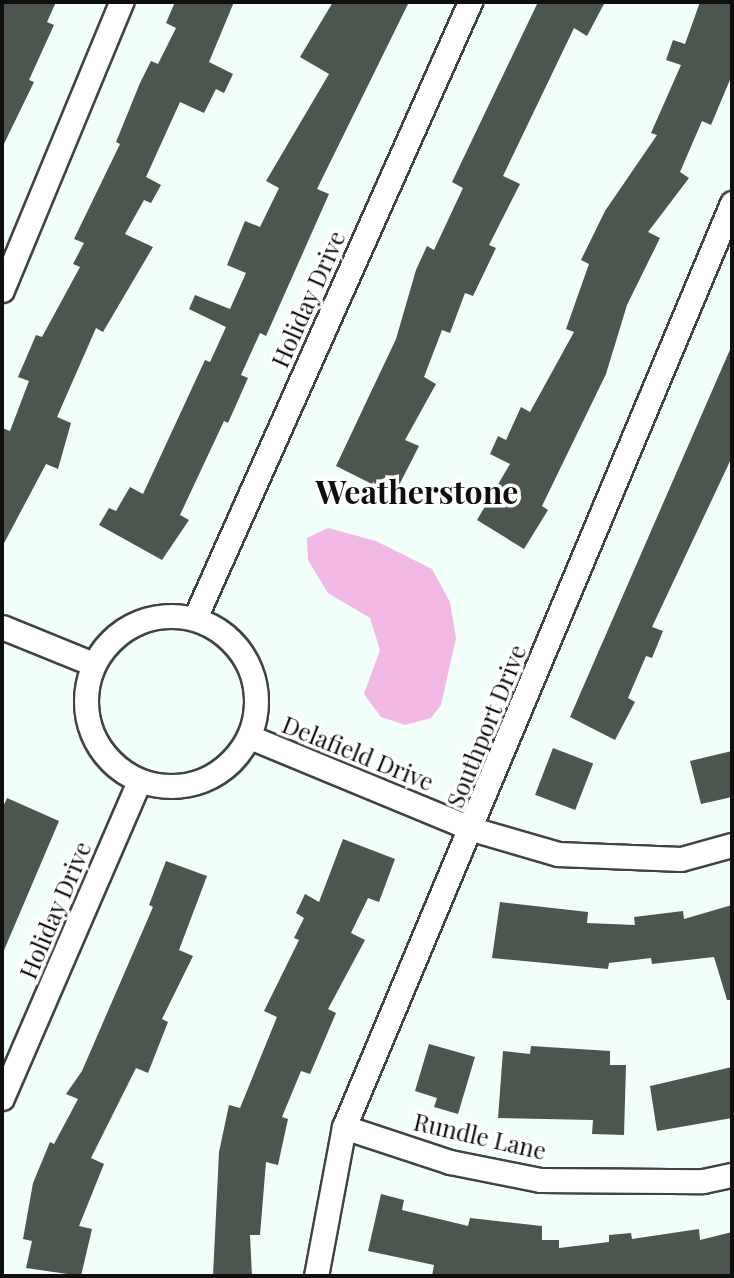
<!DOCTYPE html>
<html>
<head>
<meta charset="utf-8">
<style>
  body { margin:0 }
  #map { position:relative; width:734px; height:1278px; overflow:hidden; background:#f1fef9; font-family:"Playfair Display",serif }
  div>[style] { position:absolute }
  .water>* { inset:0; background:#f2b9e6 }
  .building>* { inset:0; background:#4c564e; transform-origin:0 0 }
  .roads { filter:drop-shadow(2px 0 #424242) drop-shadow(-2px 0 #424242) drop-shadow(0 2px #424242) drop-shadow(0 -2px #424242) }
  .street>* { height:23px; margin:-11.5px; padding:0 11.5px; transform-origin:11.5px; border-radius:11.5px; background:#fff }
  .street>.ring { margin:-11.5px; padding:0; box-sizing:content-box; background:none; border:23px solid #fff; border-radius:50% }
  span { translate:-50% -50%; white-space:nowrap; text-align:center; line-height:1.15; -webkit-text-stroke:7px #fff; paint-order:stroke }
  .street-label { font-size:24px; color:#0f0f0f }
  .district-label { font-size:32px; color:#0f0f0f; font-weight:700 }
  .frame { position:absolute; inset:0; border:4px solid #0f0f0f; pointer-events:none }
</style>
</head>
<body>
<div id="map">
  <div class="water">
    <i style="clip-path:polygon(328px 528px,376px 541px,432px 569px,450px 602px,456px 638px,441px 705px,431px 718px,405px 725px,381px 717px,364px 694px,380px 650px,370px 618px,328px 593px,308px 560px,307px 538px)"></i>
  </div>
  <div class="building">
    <i style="clip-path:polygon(2px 2px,56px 2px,47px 22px,54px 25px,29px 80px,34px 82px,2px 148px)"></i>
    <i style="clip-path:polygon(175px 2px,234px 2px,209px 62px,233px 74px,224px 93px,216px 89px,204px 113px,180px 102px,146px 177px,161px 185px,151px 203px,144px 200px,125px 234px,153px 247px,103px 332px,96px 328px,57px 417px,71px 423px,58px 469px,46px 464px,2px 547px,2px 428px,10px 431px,29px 381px,18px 377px,36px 335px,42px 337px,80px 267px,73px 264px,84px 243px,74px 239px,120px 144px,116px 142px,140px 83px,151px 61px,158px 64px,176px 28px,166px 23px)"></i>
    <i style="clip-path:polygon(333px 2px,409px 2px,317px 189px,329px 194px,266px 336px,260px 333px,241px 375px,248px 378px,228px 423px,224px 421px,180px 515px,189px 520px,162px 560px,99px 525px,109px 508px,116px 511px,130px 487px,143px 494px,205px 360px,210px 362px,226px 327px,189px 309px,195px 295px,230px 309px,246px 273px,227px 265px,245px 221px,260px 227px,279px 188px,266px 181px,329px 74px,300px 57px)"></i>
    <i style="clip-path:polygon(538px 2px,605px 2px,587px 36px,574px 28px,503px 176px,520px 184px,489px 245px,496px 248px,473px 296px,465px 293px,450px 333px,442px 330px,424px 377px,436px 384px,405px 440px,419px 446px,394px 495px,336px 466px,396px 339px,416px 270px,427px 246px,434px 250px,463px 188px,452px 182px)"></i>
    <i style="clip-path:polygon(700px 2px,732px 2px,732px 75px,711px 125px,702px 121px,680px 172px,689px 178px,648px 232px,660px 238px,627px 305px,606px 374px,542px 506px,548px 510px,524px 549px,477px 520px,510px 464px,490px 454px,498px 436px,506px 440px,521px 407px,530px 412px,574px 332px,566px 329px,589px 264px,581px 260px,605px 211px,657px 135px,651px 133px,681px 65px,666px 60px,673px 40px,685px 44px)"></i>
    <i style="clip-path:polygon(732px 345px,732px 457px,652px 627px,663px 631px,652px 658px,646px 656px,628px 698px,635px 702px,615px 740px,570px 717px)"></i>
    <i style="left:553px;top:748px;width:43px;height:50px;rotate:21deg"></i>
    <i style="clip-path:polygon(732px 751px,732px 797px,701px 804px,690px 761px)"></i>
    <i style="clip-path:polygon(7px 798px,59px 821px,2px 955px,2px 809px)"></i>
    <i style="clip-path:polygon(343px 839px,395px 859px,379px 902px,368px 898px,351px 933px,365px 940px,328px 1009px,336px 1013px,310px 1074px,301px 1071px,282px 1117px,288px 1119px,278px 1165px,266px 1162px,260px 1235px,250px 1235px,252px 1276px,213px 1276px,219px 1152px,229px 1105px,240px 1108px,277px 1017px,264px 1011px,299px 940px,294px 938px,304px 918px,296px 913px,305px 894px,319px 902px)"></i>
    <i style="clip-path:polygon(166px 861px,207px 876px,179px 950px,193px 956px,162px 1019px,168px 1022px,148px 1073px,136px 1068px,91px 1158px,104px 1164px,79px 1226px,92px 1229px,81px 1276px,26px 1268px,32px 1241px,23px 1239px,33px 1183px,50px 1142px,54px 1144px,78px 1099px,66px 1094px,82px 1071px,153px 907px,149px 905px)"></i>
    <i style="clip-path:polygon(500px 902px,588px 912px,587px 923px,635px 925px,634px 917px,683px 911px,684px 919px,732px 905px,732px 1000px,727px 1000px,714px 957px,652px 964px,651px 958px,609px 963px,608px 969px,492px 958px)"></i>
    <i style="clip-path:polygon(429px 1044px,475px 1057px,458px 1114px,434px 1107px,437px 1098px,415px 1091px)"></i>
    <i style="clip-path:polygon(531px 1046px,610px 1051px,610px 1065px,626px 1065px,624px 1135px,592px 1134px,593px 1120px,498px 1118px,503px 1051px,530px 1054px)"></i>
    <i style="clip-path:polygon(732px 1067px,732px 1118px,657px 1131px,650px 1086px)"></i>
    <i style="clip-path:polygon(381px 1194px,404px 1200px,402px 1210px,468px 1226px,470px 1218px,542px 1226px,542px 1240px,559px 1240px,559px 1248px,609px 1242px,609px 1235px,631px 1233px,632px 1239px,699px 1229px,700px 1240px,732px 1232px,732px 1276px,432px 1276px,434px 1265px,368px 1251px)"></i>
  </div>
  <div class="roads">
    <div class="street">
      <i style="left:2px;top:290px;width:312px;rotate:-67.5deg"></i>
      <i class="ring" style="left:86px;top:616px;width:147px;height:147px"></i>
      <i style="left:195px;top:618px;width:675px;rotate:-65.94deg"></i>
      <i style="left:2px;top:627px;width:98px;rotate:22.1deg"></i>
      <i style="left:250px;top:737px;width:240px;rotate:22.5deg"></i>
      <i style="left:472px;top:829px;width:90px;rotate:16.2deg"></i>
      <i style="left:558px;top:854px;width:123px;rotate:2.3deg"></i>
      <i style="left:681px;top:859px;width:53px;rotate:-15.4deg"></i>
      <i style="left:2px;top:1098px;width:345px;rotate:-66.6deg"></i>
      <i style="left:344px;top:1127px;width:112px;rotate:18.3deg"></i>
      <i style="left:450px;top:1162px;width:92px;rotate:11.3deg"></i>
      <i style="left:540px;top:1180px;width:163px;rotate:0.4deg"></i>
      <i style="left:703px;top:1181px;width:30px;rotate:-12deg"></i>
      <i style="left:316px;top:1276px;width:152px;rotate:-79.4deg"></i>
      <i style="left:344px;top:1127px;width:1002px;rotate:-67.22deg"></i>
    </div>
  </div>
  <div class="street-label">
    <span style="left:308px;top:299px;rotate:-66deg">Holiday Drive</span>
    <span style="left:486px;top:726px;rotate:-68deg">Southport Drive</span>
    <span style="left:358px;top:753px;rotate:22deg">Delafield Drive</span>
    <span style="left:55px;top:910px;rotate:-67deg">Holiday Drive</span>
    <span style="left:480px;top:1136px;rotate:13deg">Rundle Lane</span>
  </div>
  <div class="district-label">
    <span style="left:417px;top:491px">Weatherstone</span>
  </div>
  <div class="frame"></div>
</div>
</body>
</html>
